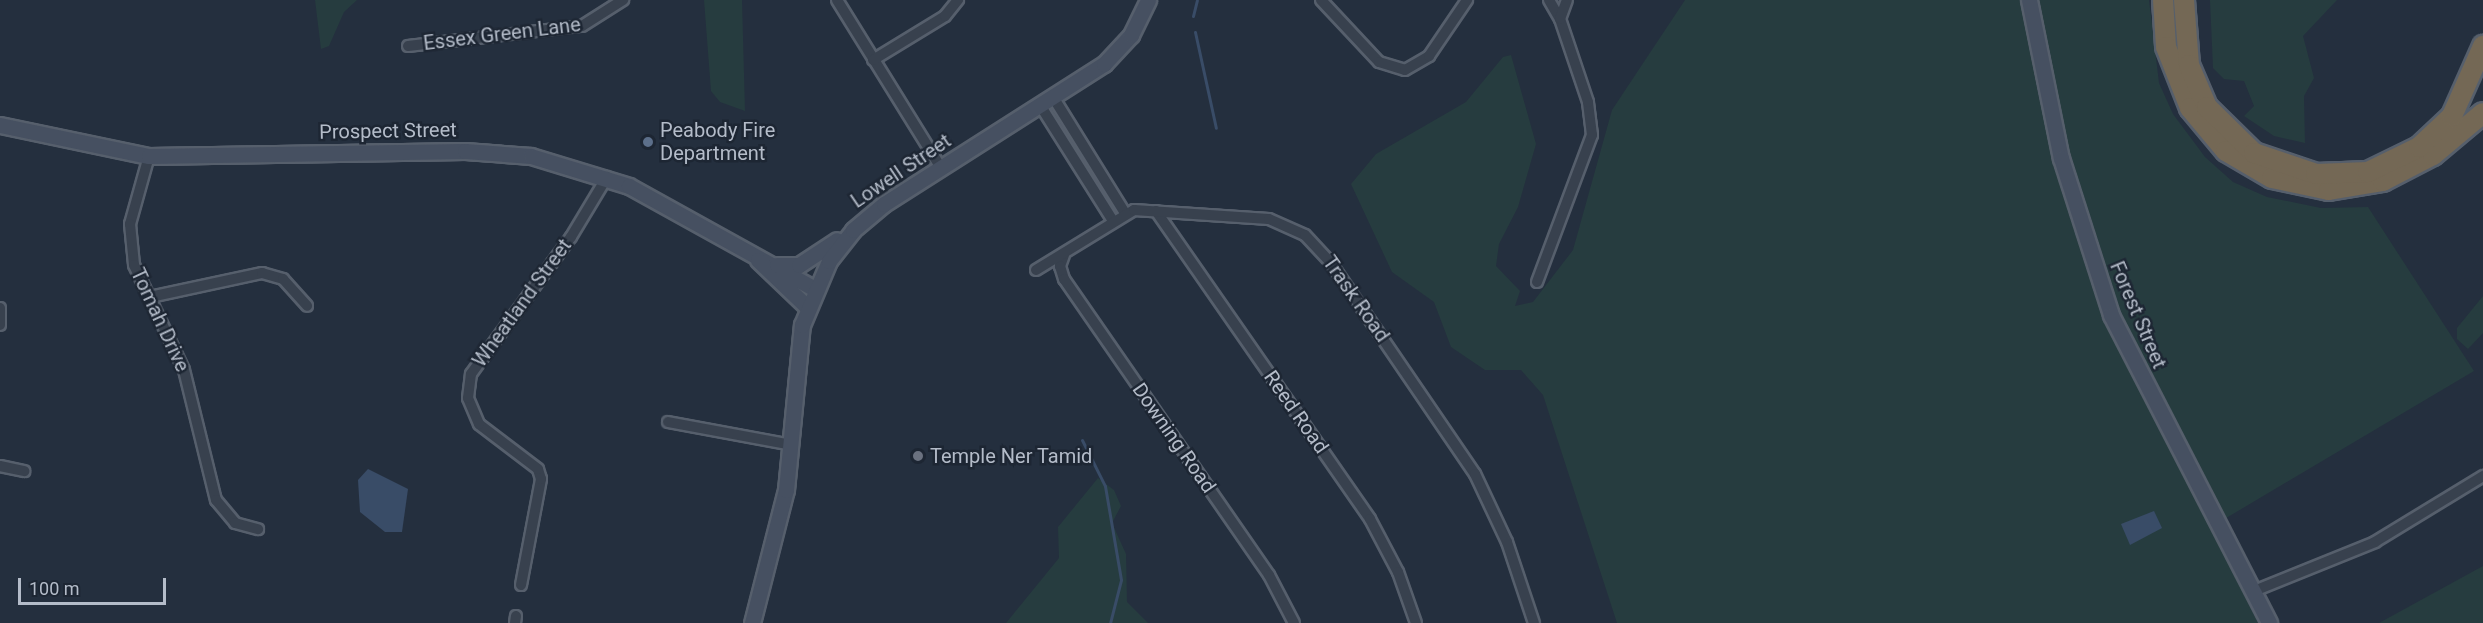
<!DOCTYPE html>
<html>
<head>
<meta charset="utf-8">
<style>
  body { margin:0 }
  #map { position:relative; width:2483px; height:623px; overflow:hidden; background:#242f3e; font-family:Roboto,sans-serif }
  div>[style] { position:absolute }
  .green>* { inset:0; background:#263c3f }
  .water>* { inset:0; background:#394c67 }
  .stream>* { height:3px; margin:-1.5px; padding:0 1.5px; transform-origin:1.5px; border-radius:1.5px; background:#394c67 }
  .roads { filter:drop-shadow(2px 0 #565f6c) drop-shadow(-2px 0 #565f6c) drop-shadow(0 2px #565f6c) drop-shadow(0 -2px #565f6c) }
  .street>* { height:10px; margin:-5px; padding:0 5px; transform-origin:5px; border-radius:5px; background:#38414e }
  .secondary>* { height:15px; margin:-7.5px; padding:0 7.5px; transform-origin:7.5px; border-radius:7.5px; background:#465061 }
  .highway>* { height:20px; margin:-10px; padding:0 10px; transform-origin:10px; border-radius:10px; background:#746855 }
  .dots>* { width:16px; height:16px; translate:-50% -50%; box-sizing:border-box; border:3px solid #1d2633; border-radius:50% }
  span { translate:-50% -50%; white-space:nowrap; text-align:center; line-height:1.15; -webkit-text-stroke:5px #1d2633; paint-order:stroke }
  .street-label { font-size:20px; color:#b4bcc9 }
  .poi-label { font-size:20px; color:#b4bcc9 }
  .left { translate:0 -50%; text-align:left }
  .scale { position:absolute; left:18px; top:578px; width:148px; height:27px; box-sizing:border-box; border:3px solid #b4bcc9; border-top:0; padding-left:8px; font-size:18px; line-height:21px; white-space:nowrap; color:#b4bcc9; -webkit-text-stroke:4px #1d2633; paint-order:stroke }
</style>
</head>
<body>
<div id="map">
  <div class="green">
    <i style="clip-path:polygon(315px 0,357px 0,344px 12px,329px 46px,321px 49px)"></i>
    <i style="clip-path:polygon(704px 0,742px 0,745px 111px,720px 102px,711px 91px)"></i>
    <i style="clip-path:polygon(1685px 0,2149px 0,2159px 83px,2173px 114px,2205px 157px,2233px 182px,2267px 197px,2321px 208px,2368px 207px,2474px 371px,2211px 527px,2258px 623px,1617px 623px,1543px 395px,1521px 370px,1485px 370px,1451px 347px,1434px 302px,1392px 272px,1351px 184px,1376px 154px,1466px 102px,1503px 57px,1511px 55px,1536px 144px,1518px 207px,1499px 244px,1496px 266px,1520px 291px,1515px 306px,1533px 302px,1573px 250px,1612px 110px)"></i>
    <i style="clip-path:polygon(2210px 0,2337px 0,2303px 36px,2314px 78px,2304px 96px,2305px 143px,2274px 136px,2244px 116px,2254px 106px,2244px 81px,2224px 79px,2213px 68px)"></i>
    <i style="clip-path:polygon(2483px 296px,2483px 333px,2468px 349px,2457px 339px,2457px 328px)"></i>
    <i style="clip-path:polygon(1098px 478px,1114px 490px,1121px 506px,1112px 523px,1126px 554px,1127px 602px,1148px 623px,1006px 623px,1059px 558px,1058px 527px)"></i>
    <i style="clip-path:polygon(2483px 566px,2483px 623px,2379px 623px)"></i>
  </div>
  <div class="water">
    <i style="clip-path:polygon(368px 469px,408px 489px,402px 532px,385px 532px,360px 512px,358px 480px)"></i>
    <i style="clip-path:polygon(2154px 511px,2162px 528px,2130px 545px,2121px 524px)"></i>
  </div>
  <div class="stream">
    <i style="left:1193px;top:16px;width:16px;rotate:-76deg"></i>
    <i style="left:1195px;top:32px;width:98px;rotate:77.7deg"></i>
    <i style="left:1082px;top:440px;width:51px;rotate:63.4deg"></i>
    <i style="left:1105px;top:486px;width:95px;rotate:80.3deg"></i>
    <i style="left:1121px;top:580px;width:44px;rotate:104.3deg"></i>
  </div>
  <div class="roads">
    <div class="street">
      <i style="left:837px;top:0;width:198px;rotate:58.2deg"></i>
      <i style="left:1321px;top:0;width:85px;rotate:46.9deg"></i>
      <i style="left:1379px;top:62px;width:27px;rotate:17deg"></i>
      <i style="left:1405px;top:70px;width:28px;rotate:-30deg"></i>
      <i style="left:1429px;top:56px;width:68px;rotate:-55.8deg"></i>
      <i style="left:1549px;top:0;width:22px;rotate:60deg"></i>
      <i style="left:408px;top:46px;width:175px;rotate:-6.6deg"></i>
      <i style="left:582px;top:26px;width:49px;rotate:-32.4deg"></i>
      <i style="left:873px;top:60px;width:84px;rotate:-31.4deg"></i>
      <i style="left:945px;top:16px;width:21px;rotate:-51deg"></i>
      <i style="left:1053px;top:97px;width:137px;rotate:58.2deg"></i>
      <i style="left:1040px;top:105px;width:137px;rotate:57.8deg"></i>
      <i style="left:149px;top:156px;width:71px;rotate:105.6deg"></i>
      <i style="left:130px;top:224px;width:41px;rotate:84.4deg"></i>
      <i style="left:134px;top:265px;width:116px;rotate:64.5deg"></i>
      <i style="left:184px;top:370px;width:134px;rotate:76.2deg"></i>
      <i style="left:216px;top:500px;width:30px;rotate:50deg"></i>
      <i style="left:235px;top:523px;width:24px;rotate:15deg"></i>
      <i style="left:1156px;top:211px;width:375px;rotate:55.2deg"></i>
      <i style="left:1370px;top:519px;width:60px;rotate:62.2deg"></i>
      <i style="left:1398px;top:572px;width:54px;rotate:70.6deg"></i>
      <i style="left:1064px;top:255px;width:12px;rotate:110deg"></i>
      <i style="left:1060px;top:266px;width:14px;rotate:73deg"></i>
      <i style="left:1064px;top:279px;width:360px;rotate:55.3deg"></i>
      <i style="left:1269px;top:575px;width:54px;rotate:62.5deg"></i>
      <i style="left:1036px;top:270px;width:115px;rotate:-31.5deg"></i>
      <i style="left:1134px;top:210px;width:135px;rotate:3.8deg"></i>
      <i style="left:1269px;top:219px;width:39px;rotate:24deg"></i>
      <i style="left:1305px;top:235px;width:38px;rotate:47deg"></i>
      <i style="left:1331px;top:263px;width:255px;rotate:55.7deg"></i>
      <i style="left:1475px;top:474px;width:75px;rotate:64.8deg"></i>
      <i style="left:1507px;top:542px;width:85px;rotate:71.6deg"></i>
      <i style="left:1537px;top:282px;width:157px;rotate:-69.5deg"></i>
      <i style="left:1592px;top:135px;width:33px;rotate:-97deg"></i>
      <i style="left:1588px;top:102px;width:88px;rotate:-108.6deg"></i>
      <i style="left:1560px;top:19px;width:20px;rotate:-70deg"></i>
      <i style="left:150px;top:297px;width:115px;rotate:-12.1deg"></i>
      <i style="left:262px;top:273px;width:22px;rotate:16deg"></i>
      <i style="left:283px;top:279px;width:36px;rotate:48deg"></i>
      <i style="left:0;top:308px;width:17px;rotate:90deg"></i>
      <i style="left:668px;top:422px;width:126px;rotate:10.5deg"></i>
      <i style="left:0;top:466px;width:25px;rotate:12deg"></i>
      <i style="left:521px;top:585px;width:108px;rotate:-79.3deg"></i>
      <i style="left:541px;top:479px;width:10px;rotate:-107deg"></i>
      <i style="left:538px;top:469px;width:74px;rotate:-142.7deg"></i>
      <i style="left:479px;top:424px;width:28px;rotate:-113deg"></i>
      <i style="left:468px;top:398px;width:24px;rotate:-83deg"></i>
      <i style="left:471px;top:374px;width:170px;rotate:-53.9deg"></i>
      <i style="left:571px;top:237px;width:70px;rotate:-59deg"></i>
      <i style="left:2254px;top:591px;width:131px;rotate:-22deg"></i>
      <i style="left:2375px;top:542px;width:127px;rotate:-31.4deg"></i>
      <i style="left:515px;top:623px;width:7px;rotate:-82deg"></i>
    </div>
    <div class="secondary">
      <i style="left:2029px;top:0;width:161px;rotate:78.6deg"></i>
      <i style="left:2061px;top:158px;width:165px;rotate:72.3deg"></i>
      <i style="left:2111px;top:315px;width:346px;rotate:62.8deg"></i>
      <i style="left:0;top:125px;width:152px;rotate:11.8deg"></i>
      <i style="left:149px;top:156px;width:316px;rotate:-0.9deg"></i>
      <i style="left:465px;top:151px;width:66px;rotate:4.3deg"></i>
      <i style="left:531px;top:156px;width:102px;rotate:17deg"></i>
      <i style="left:629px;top:186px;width:210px;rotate:29deg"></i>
      <i style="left:758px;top:260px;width:66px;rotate:43.8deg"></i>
      <i style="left:777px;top:265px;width:22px"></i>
      <i style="left:799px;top:265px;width:45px;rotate:-33.3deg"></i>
      <i style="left:752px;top:623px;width:137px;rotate:-75.7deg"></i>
      <i style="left:786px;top:490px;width:166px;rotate:-84.5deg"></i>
      <i style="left:802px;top:325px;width:69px;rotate:-67.1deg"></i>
      <i style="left:829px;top:261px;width:39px;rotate:-52deg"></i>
      <i style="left:853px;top:230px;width:40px;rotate:-40deg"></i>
      <i style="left:884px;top:204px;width:261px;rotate:-32.5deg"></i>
      <i style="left:1104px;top:64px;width:40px;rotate:-47deg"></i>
      <i style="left:1131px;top:35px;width:39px;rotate:-64deg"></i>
    </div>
    <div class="highway">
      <i style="left:2163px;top:0;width:47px;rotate:86.3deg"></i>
      <i style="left:2166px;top:47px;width:66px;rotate:68.5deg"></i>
      <i style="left:2190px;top:108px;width:56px;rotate:50.1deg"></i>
      <i style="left:2226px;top:151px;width:53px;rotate:30.4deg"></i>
      <i style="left:2272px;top:178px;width:58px;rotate:11.9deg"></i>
      <i style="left:2329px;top:190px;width:55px;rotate:-9.5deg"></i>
      <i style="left:2383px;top:181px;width:56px;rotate:-27.5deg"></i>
      <i style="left:2433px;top:155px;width:65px;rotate:-40deg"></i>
      <i style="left:2184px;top:0;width:65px;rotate:85.6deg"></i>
      <i style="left:2189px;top:65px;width:46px;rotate:66.8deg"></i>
      <i style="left:2207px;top:107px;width:66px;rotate:44.4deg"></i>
      <i style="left:2254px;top:153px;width:65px;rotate:18.7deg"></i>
      <i style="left:2316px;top:174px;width:52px;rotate:-2.2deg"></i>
      <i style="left:2368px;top:172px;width:57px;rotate:-26.1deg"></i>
      <i style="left:2419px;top:147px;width:45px;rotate:-43.2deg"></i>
      <i style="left:2452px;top:116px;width:77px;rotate:-66.1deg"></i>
    </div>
  </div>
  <div class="dots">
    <i style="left:648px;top:142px;background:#5c6f8a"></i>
    <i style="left:918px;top:456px;background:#6b7280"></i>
  </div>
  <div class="street-label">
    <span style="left:502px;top:34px;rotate:-7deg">Essex Green Lane</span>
    <span style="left:388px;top:131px;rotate:-1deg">Prospect Street</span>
    <span style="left:901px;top:171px;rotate:-34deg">Lowell Street</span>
    <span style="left:1356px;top:299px;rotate:55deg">Trask Road</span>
    <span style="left:522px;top:303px;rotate:-54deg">Wheatland Street</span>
    <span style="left:2138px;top:315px;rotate:67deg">Forest Street</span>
    <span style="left:160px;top:320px;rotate:65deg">Tomah Drive</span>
    <span style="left:1296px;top:412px;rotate:55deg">Reed Road</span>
    <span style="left:1174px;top:438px;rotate:55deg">Downing Road</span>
  </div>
  <div class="poi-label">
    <span class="left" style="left:660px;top:142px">Peabody Fire<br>Department</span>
    <span class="left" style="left:930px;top:456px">Temple Ner Tamid</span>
  </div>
  <div class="scale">100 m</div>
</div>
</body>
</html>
